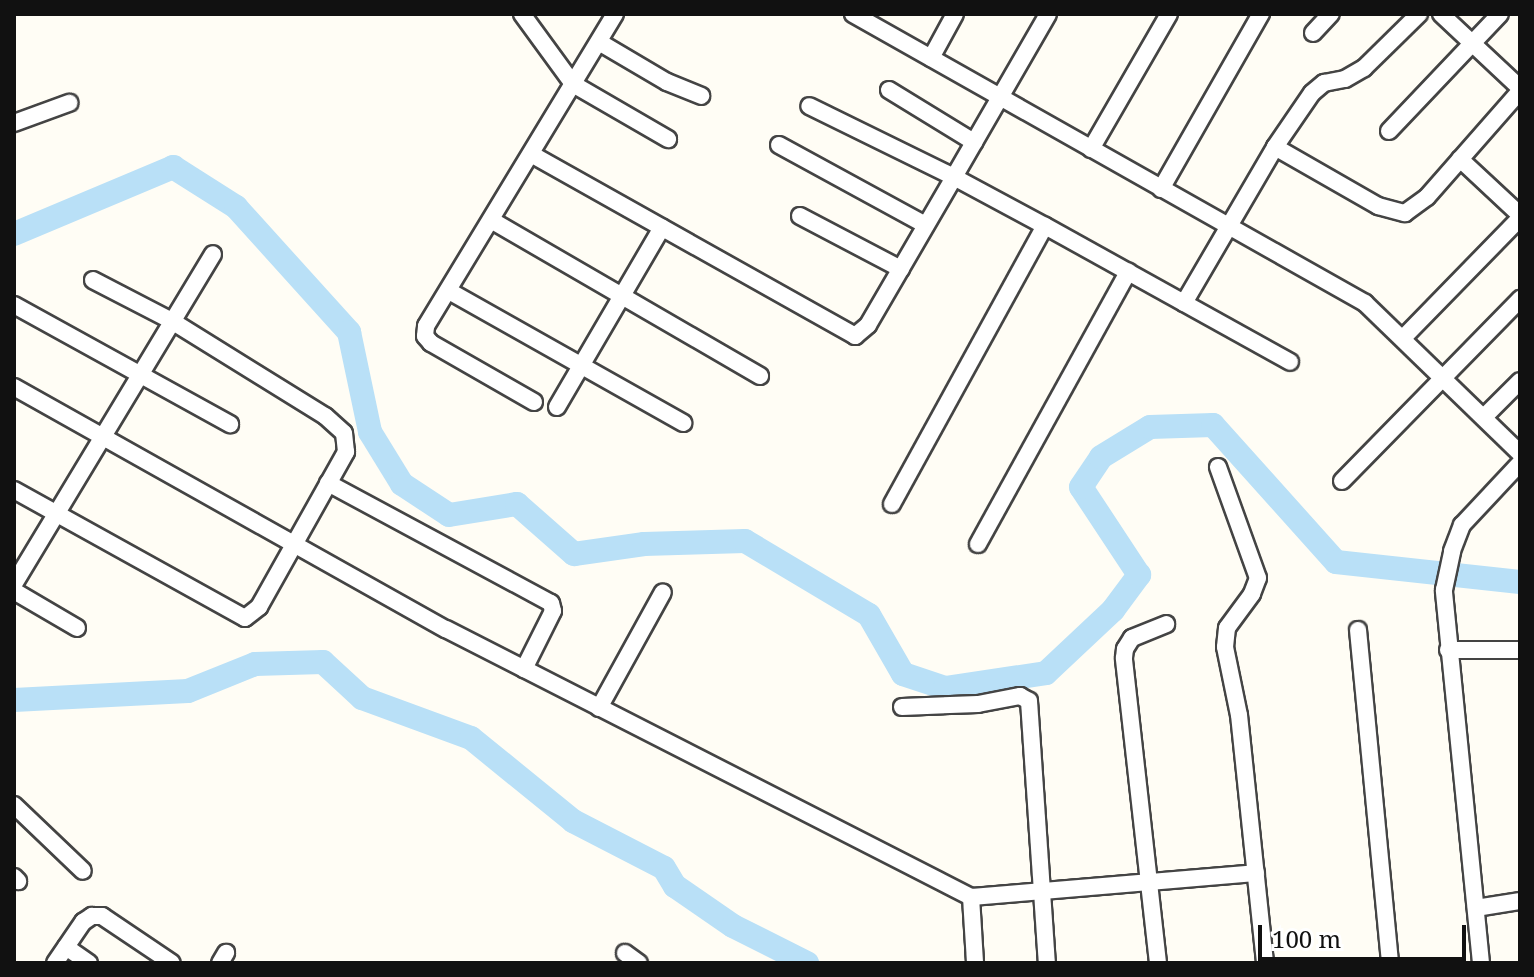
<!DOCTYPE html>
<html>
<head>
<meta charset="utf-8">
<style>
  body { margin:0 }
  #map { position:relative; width:1534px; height:977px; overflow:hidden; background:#fffdf5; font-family:"Noto Serif",serif }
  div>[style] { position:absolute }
  .river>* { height:24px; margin:-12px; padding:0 12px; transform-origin:12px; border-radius:12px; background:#b9e0f7 }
  .roads { filter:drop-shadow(2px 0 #444) drop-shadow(-2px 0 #444) drop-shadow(0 2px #444) drop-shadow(0 -2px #444) }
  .minor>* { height:16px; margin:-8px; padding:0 8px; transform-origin:8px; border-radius:8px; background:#fff }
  span { translate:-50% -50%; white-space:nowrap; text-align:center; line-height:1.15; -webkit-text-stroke:8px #fff; paint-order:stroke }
  .frame { position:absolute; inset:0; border:16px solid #111; pointer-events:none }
  .scale { position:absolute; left:1258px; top:925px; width:208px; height:36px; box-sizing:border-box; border:4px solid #111; border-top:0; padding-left:10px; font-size:24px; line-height:28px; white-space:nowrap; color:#111; -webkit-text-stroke:6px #fff; paint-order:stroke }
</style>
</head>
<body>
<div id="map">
  <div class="river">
    <i style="left:14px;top:234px;width:173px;rotate:-22.8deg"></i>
    <i style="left:173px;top:167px;width:75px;rotate:32.4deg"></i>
    <i style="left:236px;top:207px;width:169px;rotate:47.9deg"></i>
    <i style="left:349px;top:332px;width:102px;rotate:78.1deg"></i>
    <i style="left:370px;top:432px;width:61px;rotate:58.4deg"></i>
    <i style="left:402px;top:484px;width:56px;rotate:33.4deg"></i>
    <i style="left:449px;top:515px;width:69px;rotate:-9.2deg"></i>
    <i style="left:517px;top:504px;width:76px;rotate:41.3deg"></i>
    <i style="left:574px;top:554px;width:71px;rotate:-8.1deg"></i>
    <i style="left:644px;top:544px;width:101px;rotate:-1.7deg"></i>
    <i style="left:745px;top:541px;width:144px;rotate:30.8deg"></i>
    <i style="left:869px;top:615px;width:68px;rotate:60deg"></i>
    <i style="left:903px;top:674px;width:44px;rotate:18.4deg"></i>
    <i style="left:945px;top:688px;width:102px;rotate:-8.4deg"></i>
    <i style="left:1046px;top:673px;width:92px;rotate:-43.2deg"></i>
    <i style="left:1113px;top:610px;width:44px;rotate:-53.4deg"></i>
    <i style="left:1139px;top:575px;width:105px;rotate:-123.4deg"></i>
    <i style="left:1081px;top:487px;width:36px;rotate:-56deg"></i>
    <i style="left:1101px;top:457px;width:57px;rotate:-31.5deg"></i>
    <i style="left:1150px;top:427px;width:63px;rotate:-1.8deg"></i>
    <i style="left:1213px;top:425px;width:184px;rotate:48.1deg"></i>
    <i style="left:1336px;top:562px;width:185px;rotate:6.2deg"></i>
    <i style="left:14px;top:700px;width:174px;rotate:-3deg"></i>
    <i style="left:188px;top:691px;width:72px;rotate:-21.9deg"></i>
    <i style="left:255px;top:664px;width:68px;rotate:-1.7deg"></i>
    <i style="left:323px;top:662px;width:53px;rotate:42.7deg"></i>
    <i style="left:362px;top:698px;width:116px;rotate:20.2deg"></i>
    <i style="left:471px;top:738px;width:132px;rotate:39.1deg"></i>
    <i style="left:573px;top:821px;width:102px;rotate:27.3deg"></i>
    <i style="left:664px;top:868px;width:21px;rotate:59deg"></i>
    <i style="left:675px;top:886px;width:70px;rotate:34.6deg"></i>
    <i style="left:733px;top:926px;width:83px;rotate:26.6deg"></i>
  </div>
  <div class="roads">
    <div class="minor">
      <i style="left:522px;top:14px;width:87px;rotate:53.9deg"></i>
      <i style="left:573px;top:84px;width:110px;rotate:30.1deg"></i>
      <i style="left:853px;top:14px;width:588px;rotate:29.44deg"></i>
      <i style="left:1365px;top:303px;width:216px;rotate:44.1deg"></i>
      <i style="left:1441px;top:14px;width:108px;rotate:43.1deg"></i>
      <i style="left:1313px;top:33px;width:26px;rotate:-47deg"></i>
      <i style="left:599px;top:42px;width:79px;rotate:30.5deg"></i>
      <i style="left:667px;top:82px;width:37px;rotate:22deg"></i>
      <i style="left:931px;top:58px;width:50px;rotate:-61.4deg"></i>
      <i style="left:889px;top:90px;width:100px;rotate:31.5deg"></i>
      <i style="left:14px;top:123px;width:59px;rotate:-20deg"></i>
      <i style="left:1389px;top:131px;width:161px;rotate:-46.5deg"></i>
      <i style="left:779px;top:145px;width:167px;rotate:28.6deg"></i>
      <i style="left:1275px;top:147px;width:119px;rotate:29.8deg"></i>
      <i style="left:1378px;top:206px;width:28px;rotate:15deg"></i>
      <i style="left:1405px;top:213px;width:27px;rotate:-36deg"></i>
      <i style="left:1427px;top:197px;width:141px;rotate:-48.7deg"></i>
      <i style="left:1091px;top:149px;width:156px;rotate:-60deg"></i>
      <i style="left:531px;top:154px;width:372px;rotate:29.3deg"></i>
      <i style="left:855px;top:336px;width:17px;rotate:-40deg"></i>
      <i style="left:868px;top:325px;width:171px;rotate:-59.8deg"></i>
      <i style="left:954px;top:177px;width:161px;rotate:-153.9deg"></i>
      <i style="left:1460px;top:159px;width:82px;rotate:43deg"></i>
      <i style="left:1161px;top:189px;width:202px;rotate:-60.3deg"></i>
      <i style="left:800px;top:216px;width:114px;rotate:27.7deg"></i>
      <i style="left:491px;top:220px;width:311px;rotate:30.1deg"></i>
      <i style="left:1045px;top:226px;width:103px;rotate:-151.7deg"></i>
      <i style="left:954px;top:177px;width:188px;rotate:-60deg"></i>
      <i style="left:449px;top:291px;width:269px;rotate:29.4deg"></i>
      <i style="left:1184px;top:303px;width:181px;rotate:-59.7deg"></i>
      <i style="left:1275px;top:147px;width:65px;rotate:-55.6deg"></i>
      <i style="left:1312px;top:93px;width:16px;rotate:-40deg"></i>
      <i style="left:1324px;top:83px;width:21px;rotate:-11deg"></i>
      <i style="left:1345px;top:79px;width:22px;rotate:-30deg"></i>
      <i style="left:1364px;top:68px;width:77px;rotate:-44.5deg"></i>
      <i style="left:14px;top:305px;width:247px;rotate:28.9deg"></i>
      <i style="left:1404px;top:337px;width:166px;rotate:-45.7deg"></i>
      <i style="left:14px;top:387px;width:495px;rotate:29.3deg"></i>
      <i style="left:446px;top:629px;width:589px;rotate:27.04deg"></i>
      <i style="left:971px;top:897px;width:286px;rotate:-4.8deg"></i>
      <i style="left:534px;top:402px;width:119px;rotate:-150.2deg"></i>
      <i style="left:431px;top:343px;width:9px;rotate:-131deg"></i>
      <i style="left:425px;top:336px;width:10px;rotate:-84deg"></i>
      <i style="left:426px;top:326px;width:365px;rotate:-58.8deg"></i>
      <i style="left:557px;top:407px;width:208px;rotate:-59.7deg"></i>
      <i style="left:1485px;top:416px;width:49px;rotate:-45deg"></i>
      <i style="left:1218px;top:467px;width:118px;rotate:70.2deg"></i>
      <i style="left:1258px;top:578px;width:17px;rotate:111deg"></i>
      <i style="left:1252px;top:594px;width:42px;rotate:126.3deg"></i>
      <i style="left:1227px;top:628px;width:19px;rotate:96deg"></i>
      <i style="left:1225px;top:647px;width:69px;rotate:78.4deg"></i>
      <i style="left:1239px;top:715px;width:249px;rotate:84deg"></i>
      <i style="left:1342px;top:481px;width:255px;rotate:-45.6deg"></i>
      <i style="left:328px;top:483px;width:253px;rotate:28.3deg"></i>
      <i style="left:551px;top:603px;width:8px;rotate:76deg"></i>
      <i style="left:553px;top:611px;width:65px;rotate:116.6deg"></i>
      <i style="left:14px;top:490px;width:264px;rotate:29deg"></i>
      <i style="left:245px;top:618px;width:18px;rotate:-38deg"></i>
      <i style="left:259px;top:607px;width:178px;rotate:-60.7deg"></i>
      <i style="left:346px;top:452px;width:19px;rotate:-96deg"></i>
      <i style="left:344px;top:433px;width:25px;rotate:-138deg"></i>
      <i style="left:325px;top:416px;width:180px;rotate:-148.2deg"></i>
      <i style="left:172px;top:321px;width:89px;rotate:-152.6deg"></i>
      <i style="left:892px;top:504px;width:317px;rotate:-61.2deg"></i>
      <i style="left:1045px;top:226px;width:280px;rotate:29deg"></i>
      <i style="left:978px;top:544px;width:311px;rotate:-61.1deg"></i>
      <i style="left:14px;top:584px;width:385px;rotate:-58.9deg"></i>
      <i style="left:14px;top:591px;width:73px;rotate:30.4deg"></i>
      <i style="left:1358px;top:630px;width:335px;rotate:84.5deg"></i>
      <i style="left:1448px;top:650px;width:72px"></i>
      <i style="left:902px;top:707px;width:76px;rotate:-2.3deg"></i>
      <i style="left:978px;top:704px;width:43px;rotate:-10.8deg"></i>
      <i style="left:1020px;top:696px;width:10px;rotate:29deg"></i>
      <i style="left:1029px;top:701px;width:263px;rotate:86.1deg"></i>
      <i style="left:599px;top:708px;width:132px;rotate:-61.1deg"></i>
      <i style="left:14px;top:805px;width:95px;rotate:43.7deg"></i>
      <i style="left:14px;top:877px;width:6px;rotate:45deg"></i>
      <i style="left:971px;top:897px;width:66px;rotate:86.5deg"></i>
      <i style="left:1476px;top:908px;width:45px;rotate:-9deg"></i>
      <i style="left:66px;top:947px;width:28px;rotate:35deg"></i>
      <i style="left:625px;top:953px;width:17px;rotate:36deg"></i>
      <i style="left:55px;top:963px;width:50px;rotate:-55.7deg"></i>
      <i style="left:83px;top:922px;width:11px;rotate:-34deg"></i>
      <i style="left:92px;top:916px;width:10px"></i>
      <i style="left:102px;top:916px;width:84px;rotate:33.9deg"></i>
      <i style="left:220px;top:963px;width:12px;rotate:-59deg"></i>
      <i style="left:1158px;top:963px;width:307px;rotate:-96.4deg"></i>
      <i style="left:1124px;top:658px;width:9px;rotate:-84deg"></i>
      <i style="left:1125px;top:649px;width:13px;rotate:-58deg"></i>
      <i style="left:1132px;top:638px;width:37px;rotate:-22deg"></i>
      <i style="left:1481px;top:963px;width:375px;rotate:-95.7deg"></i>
      <i style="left:1444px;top:590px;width:40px;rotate:-78deg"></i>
      <i style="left:1452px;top:551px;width:28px;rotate:-69deg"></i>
      <i style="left:1462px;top:525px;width:85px;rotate:-46.9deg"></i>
    </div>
  </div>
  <div class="frame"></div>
  <div class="scale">100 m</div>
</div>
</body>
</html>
